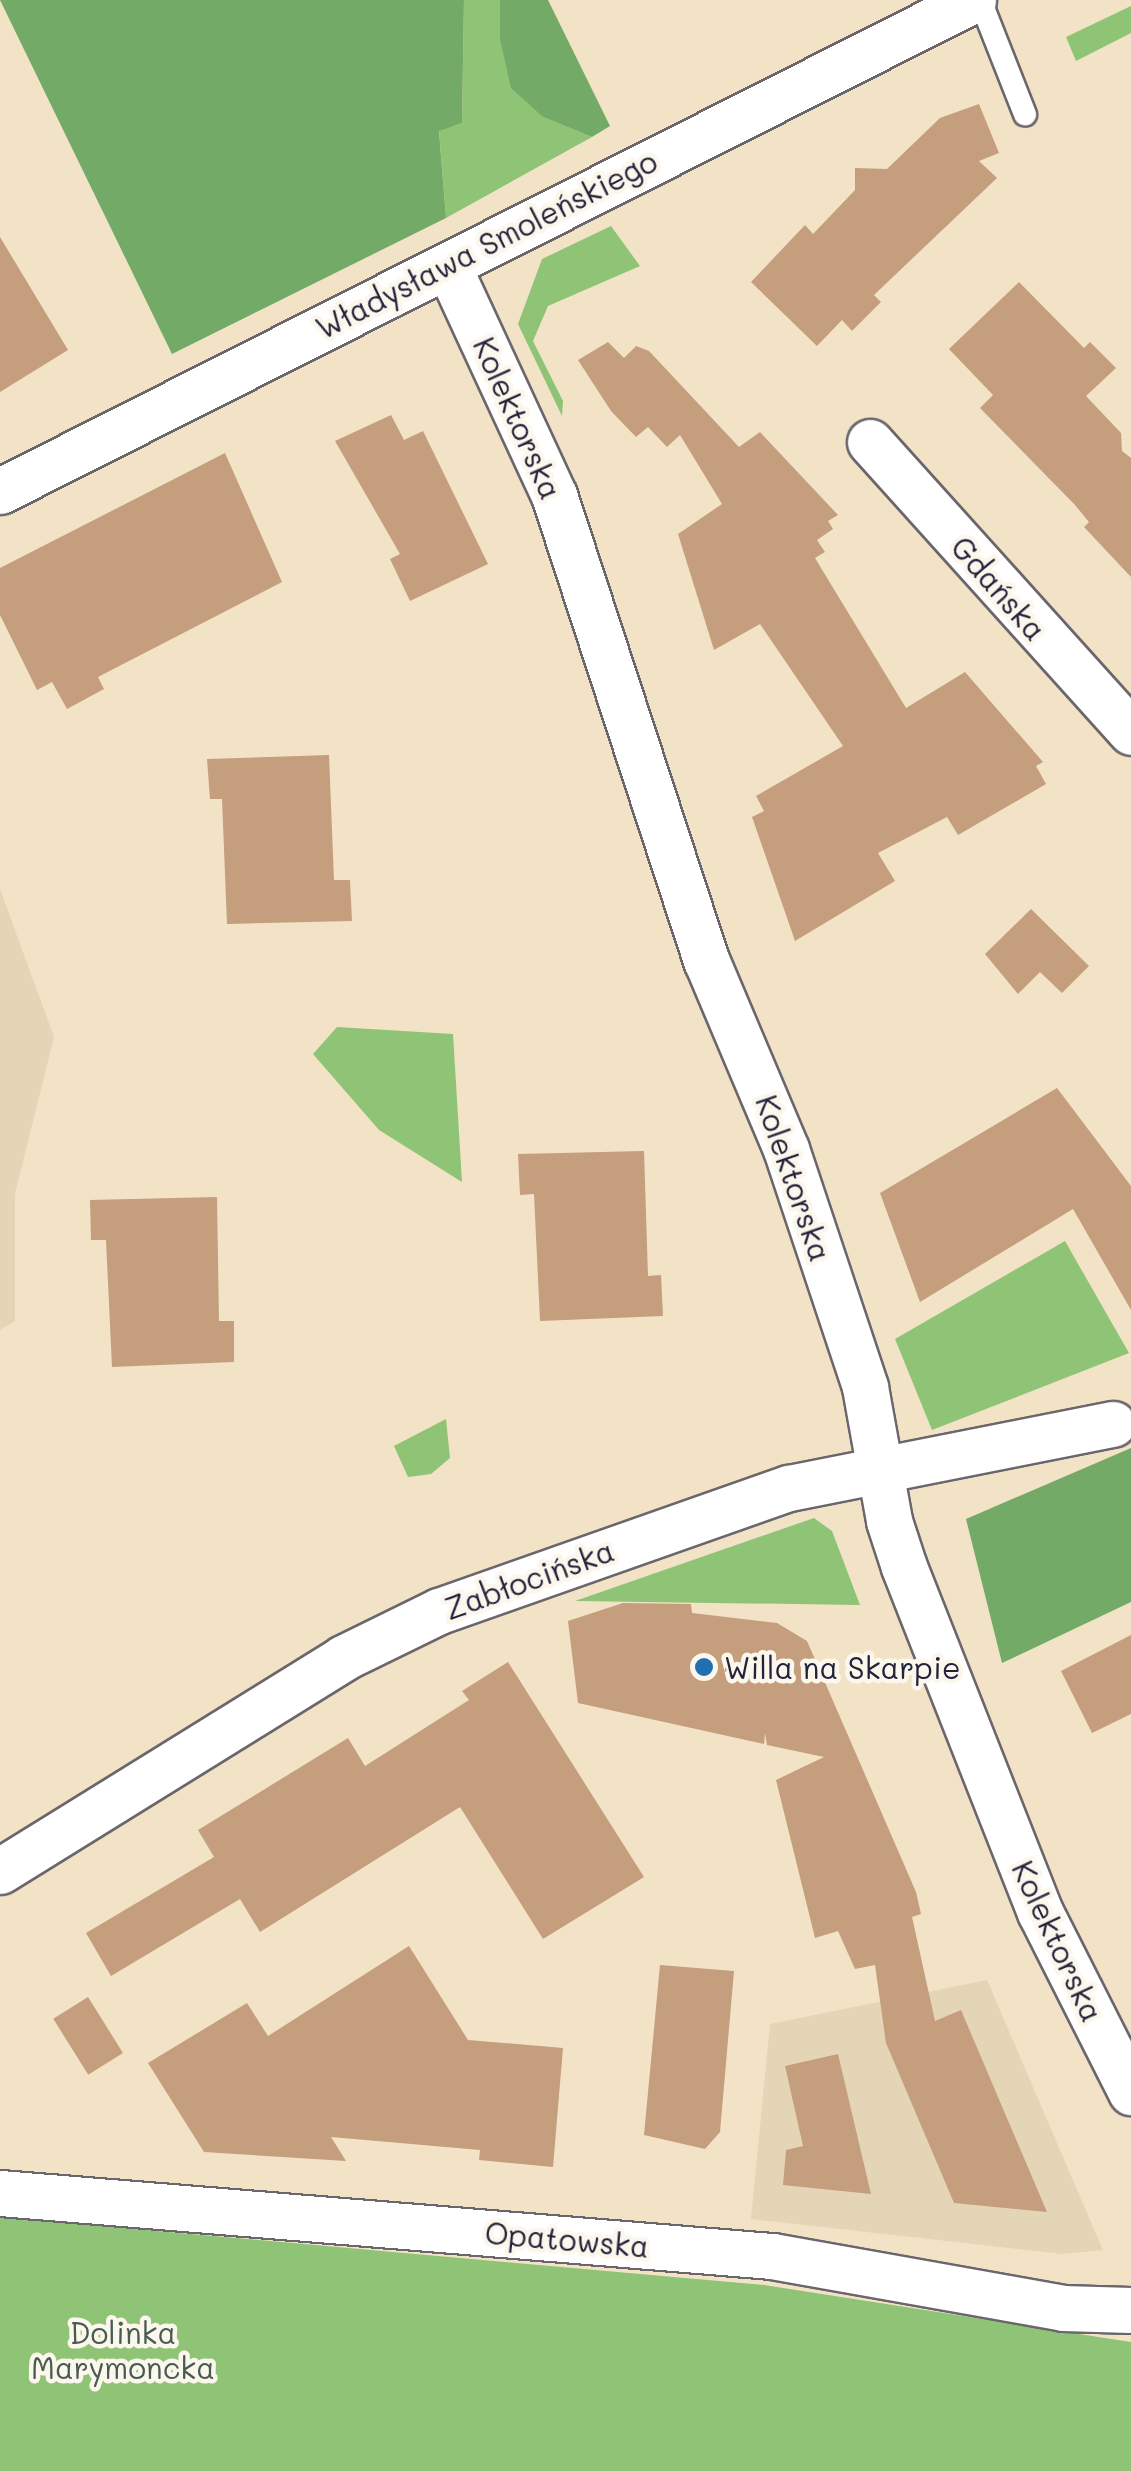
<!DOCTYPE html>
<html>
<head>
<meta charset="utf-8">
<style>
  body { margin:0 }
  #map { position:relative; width:1131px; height:2471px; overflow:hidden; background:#f2e3c7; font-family:Mali,sans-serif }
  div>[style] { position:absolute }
  .built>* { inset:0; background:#e4d5b7 }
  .green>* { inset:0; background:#8fc476 }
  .forest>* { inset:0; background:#73aa67 }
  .building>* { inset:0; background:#c49e7d; transform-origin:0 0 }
  .roads { filter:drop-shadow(2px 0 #6b666c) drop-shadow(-2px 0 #6b666c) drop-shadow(0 2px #6b666c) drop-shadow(0 -2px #6b666c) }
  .service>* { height:22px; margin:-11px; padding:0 11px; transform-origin:11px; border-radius:11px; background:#fff }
  .minor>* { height:45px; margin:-22.5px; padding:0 22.5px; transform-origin:22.5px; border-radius:22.5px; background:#fff }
  .dots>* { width:28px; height:28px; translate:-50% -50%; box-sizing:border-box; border:5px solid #fbf7ec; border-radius:50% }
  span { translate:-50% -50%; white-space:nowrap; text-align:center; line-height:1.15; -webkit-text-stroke:9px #fbf7ec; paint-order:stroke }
  .street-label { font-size:30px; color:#22223b }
  .poi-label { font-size:30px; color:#22223b }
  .left { translate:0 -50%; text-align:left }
  .park-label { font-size:30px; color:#485b50 }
</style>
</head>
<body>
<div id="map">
  <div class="built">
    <i style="clip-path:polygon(0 889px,54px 1037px,15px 1194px,15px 1321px,0 1330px)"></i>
    <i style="clip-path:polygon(987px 1980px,1103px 2250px,1063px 2254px,751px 2219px,770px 2024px)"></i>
  </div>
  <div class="green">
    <i style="clip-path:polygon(464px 0,500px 0,500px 39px,543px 117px,592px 137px,446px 218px,439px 130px,462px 123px)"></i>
    <i style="clip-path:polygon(1131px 6px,1131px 33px,1076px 61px,1066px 37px)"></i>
    <i style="clip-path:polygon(611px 226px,640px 266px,548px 306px,533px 341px,563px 401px,562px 416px,518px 324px,542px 259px)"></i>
    <i style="clip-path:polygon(337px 1027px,453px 1034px,462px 1182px,379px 1130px,313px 1054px)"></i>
    <i style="clip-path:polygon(1065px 1241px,1129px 1353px,932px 1430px,895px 1339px)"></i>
    <i style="clip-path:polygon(446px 1419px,450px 1458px,431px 1474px,408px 1477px,394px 1446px)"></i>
    <i style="clip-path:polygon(814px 1518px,832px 1531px,860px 1605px,575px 1601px)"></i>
    <i style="clip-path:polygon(0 2217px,764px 2285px,1131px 2342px,1131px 2471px,0 2471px)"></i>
  </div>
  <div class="forest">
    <i style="clip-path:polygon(0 0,464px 0,462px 123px,439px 131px,446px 218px,172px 354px)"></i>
    <i style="clip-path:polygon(500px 0,548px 0,610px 126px,592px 137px,543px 117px,511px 88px,500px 39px)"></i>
    <i style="clip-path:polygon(1131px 1448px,1131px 1602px,1002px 1663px,966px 1519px)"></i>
  </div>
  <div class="building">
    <i style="clip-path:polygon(979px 104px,999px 153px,979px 161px,997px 178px,874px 295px,881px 302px,852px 331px,842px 320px,817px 346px,751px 282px,805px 225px,813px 234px,855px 190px,855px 168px,887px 169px,940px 118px)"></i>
    <i style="clip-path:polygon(0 237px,68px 350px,0 392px)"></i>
    <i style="clip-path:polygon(1019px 282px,1084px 348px,1090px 342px,1116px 368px,1086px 396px,1121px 433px,1122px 451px,1131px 458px,1131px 577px,1084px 527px,1089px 522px,1075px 505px,980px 408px,993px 395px,949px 349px)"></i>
    <i style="clip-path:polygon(608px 342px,624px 358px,636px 346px,649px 351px,739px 447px,760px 432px,838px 515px,828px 521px,833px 529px,817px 540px,825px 552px,815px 558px,906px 708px,965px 672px,1043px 762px,1036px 766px,1046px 784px,958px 835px,947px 817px,878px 853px,895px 881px,795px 941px,752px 817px,764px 811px,756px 796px,843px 746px,760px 624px,714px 650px,678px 534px,722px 504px,680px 435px,667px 447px,648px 427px,636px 437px,611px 411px,578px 360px)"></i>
    <i style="clip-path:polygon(391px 415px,404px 440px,423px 431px,488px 564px,410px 601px,390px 559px,400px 554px,335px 441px)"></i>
    <i style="clip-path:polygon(225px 453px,282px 582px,98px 677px,104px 689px,67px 709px,52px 682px,37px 690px,0 615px,0 568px)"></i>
    <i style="clip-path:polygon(329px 755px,334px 880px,350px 880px,352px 921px,227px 924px,222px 799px,210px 799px,207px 759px)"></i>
    <i style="clip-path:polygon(1031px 909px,1089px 966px,1062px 993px,1040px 972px,1018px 994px,985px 954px)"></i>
    <i style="clip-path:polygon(1057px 1088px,1131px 1186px,1131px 1310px,1073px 1209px,920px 1302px,880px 1193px)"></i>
    <i style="clip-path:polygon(644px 1151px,648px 1276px,661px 1275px,663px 1316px,540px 1321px,534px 1194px,520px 1195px,518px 1154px)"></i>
    <i style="clip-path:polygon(217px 1197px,219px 1321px,234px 1321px,234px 1362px,112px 1367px,106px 1240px,91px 1240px,90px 1200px)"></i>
    <i style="clip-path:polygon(623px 1603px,691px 1604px,692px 1613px,777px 1623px,807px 1641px,916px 1892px,921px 1914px,912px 1917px,935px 2021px,961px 2010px,1047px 2212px,954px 2203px,886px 2043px,875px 1965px,855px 1969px,838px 1931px,815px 1938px,776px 1780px,824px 1757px,767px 1745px,765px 1733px,764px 1744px,578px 1703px,568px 1621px)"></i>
    <i style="clip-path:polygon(1131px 1635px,1131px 1714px,1092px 1733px,1061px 1671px)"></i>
    <i style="clip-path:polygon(508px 1662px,644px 1877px,543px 1939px,460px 1807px,260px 1932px,240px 1899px,111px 1976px,86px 1933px,214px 1857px,198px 1830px,348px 1738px,365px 1766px,469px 1700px,462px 1691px)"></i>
    <i style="clip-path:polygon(409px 1946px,468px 2040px,563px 2048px,553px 2167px,479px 2160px,480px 2150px,331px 2137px,346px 2161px,204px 2152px,148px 2063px,247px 2003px,268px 2036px)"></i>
    <i style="clip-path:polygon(660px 1965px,734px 1971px,720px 2132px,705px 2149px,644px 2135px)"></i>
    <i style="left:88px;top:1997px;width:66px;height:41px;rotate:58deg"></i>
    <i style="clip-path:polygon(838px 2054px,871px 2194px,783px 2185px,786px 2150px,803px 2146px,785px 2066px)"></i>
  </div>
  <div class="roads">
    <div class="service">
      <i style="left:980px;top:0;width:123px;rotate:68.5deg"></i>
    </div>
    <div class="minor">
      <i style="left:448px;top:266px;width:252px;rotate:65.2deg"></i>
      <i style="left:554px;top:495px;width:491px;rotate:71.9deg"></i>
      <i style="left:707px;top:962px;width:203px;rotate:67.1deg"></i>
      <i style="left:786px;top:1149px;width:251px;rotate:71.6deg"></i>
      <i style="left:865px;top:1387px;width:136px;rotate:79.8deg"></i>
      <i style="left:889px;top:1521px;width:48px;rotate:71.9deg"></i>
      <i style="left:904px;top:1567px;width:371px;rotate:68.5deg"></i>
      <i style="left:1040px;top:1912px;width:202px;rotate:63.2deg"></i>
      <i style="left:870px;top:442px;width:390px;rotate:48deg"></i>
      <i style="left:0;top:491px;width:1090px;rotate:-26.78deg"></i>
      <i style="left:0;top:1871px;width:404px;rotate:-31.8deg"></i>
      <i style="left:343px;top:1658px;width:107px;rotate:-26.1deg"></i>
      <i style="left:439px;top:1611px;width:371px;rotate:-19.4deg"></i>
      <i style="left:789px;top:1488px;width:330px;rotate:-11.2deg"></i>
      <i style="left:0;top:2193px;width:775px;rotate:4.67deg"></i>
      <i style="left:772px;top:2256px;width:296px;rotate:10.1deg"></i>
      <i style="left:1063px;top:2308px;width:68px;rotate:1.7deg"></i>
    </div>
  </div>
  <div class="dots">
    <i style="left:704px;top:1667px;background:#1f6fb2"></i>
  </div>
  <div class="street-label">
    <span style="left:486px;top:244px;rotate:-27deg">Władysława Smoleńskiego</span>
    <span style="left:518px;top:418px;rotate:66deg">Kolektorska</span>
    <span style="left:999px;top:588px;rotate:49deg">Gdańska</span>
    <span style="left:794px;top:1178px;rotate:71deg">Kolektorska</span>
    <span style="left:529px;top:1579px;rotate:-20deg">Zabłocińska</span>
    <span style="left:1058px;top:1941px;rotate:65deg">Kolektorska</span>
    <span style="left:567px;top:2239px;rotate:5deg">Opatowska</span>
  </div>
  <div class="poi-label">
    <span class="left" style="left:724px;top:1667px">Willa na Skarpie</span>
  </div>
  <div class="park-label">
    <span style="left:123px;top:2349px">Dolinka<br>Marymoncka</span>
  </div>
</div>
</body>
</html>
